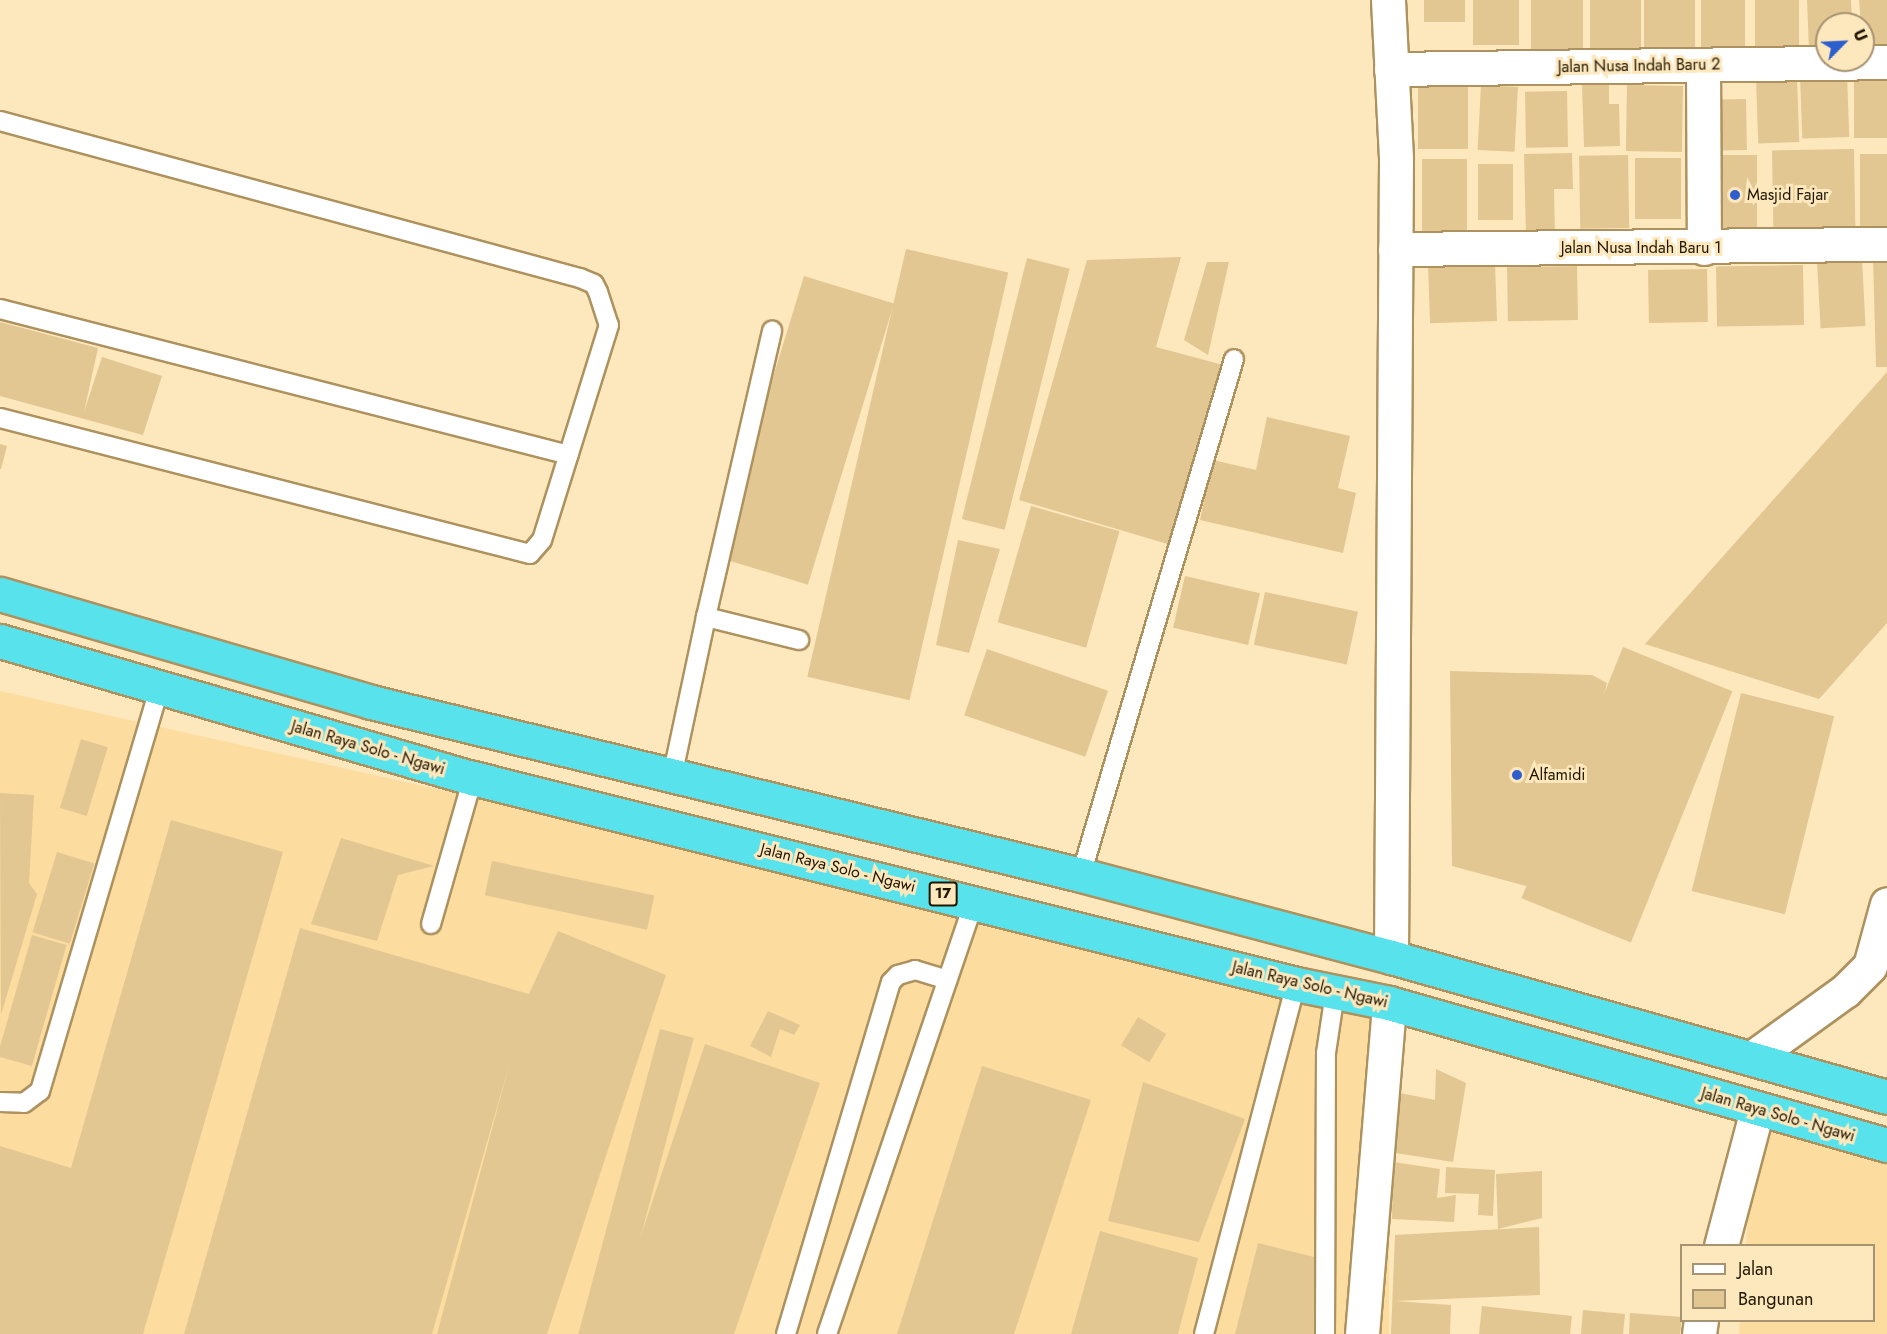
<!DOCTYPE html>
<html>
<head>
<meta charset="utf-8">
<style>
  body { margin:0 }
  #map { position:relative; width:1887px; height:1334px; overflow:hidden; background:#fde7bc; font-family:Jost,sans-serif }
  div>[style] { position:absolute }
  .built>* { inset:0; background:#fcdc9f }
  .building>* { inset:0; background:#e3c792; transform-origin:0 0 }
  .roads { filter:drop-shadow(2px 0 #ad925f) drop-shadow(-2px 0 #ad925f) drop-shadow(0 2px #ad925f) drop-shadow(0 -2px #ad925f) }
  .service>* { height:18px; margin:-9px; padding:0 9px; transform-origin:9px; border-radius:9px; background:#fff }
  .minor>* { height:33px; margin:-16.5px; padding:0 16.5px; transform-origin:16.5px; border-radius:16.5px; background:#fff }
  .trunk>* { height:33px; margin:-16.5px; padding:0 16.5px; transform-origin:16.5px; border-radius:16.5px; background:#58e2ec }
  .dots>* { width:16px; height:16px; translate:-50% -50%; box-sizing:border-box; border:3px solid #fde7bc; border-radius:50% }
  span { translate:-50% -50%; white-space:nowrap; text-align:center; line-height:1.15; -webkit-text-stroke:6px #fde7bc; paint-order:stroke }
  .shield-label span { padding:2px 4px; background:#fde7bc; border:2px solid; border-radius:4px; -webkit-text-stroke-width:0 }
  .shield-label { font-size:15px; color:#201602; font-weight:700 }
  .street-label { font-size:16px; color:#201602 }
  .poi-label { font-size:16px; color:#201602 }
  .left { translate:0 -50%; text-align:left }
  .legend { position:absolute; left:1680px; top:1244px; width:195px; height:78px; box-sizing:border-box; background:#fde7bc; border:2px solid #a59372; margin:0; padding:8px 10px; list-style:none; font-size:18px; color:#201602 }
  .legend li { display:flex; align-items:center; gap:12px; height:30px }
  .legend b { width:30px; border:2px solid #a59372 }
  .north { position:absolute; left:1815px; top:12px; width:60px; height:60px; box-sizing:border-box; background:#fde7bc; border:2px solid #a59372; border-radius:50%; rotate:66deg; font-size:16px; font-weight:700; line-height:24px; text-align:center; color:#201602 }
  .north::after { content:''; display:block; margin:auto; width:21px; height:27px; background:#2d5ecd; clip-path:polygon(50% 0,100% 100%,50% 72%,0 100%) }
</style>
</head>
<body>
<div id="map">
  <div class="built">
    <i style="clip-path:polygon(0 691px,1389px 1003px,1389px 1334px,0 1334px)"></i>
    <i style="clip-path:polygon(1757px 1110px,1887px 1145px,1887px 1334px,1739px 1334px,1740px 1321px,1874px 1320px,1874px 1246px,1746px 1245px)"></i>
  </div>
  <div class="building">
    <i style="left:1424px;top:0;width:41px;height:22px"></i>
    <i style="left:1473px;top:0;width:46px;height:45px"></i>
    <i style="left:1531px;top:0;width:52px;height:52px"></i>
    <i style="left:1590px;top:0;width:51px;height:50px"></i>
    <i style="left:1644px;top:0;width:51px;height:47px"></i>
    <i style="left:1701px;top:0;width:44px;height:49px"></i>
    <i style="left:1755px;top:0;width:44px;height:54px"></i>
    <i style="clip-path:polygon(1807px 0,1851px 0,1852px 24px,1827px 24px,1827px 50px,1809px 50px)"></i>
    <i style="clip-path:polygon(1859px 0,1887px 0,1887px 49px,1863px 49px)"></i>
    <i style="left:1847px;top:73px;width:64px;height:47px;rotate:88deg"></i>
    <i style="left:1887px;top:74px;width:64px;height:33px;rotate:90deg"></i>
    <i style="left:1797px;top:78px;width:64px;height:41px;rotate:88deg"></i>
    <i style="left:1418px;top:81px;width:50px;height:68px"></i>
    <i style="clip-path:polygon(1582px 83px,1609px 83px,1609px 104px,1619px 104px,1620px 146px,1584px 147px)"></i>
    <i style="left:1481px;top:85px;width:37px;height:65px;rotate:3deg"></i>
    <i style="left:1627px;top:85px;width:56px;height:66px;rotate:1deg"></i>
    <i style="left:1567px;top:91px;width:56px;height:42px;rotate:89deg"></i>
    <i style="left:1746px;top:99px;width:51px;height:37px;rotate:89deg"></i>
    <i style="left:1854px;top:149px;width:80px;height:82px;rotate:89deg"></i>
    <i style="clip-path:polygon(1572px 153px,1573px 189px,1554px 189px,1555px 235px,1526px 235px,1524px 154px)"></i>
    <i style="left:1860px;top:154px;width:27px;height:79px"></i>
    <i style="left:1628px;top:155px;width:73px;height:49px;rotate:89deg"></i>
    <i style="left:1712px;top:155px;width:45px;height:81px"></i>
    <i style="left:1635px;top:158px;width:46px;height:61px"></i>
    <i style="left:1422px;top:159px;width:45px;height:72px"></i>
    <i style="left:1478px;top:164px;width:35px;height:56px"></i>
    <i style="left:906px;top:249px;width:105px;height:439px;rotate:13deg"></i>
    <i style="clip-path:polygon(1181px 257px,1156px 347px,1223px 365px,1171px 545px,1019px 500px,1087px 260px)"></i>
    <i style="left:1027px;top:258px;width:44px;height:269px;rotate:14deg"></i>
    <i style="clip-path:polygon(1873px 258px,1887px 258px,1887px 367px,1876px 367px)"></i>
    <i style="left:1862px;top:259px;width:67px;height:45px;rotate:87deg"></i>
    <i style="clip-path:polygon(1207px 262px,1229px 262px,1208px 355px,1184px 340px)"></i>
    <i style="left:1495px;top:263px;width:58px;height:67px;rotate:88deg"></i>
    <i style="left:1803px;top:265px;width:60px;height:87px;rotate:89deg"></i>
    <i style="left:1577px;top:266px;width:54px;height:70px;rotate:89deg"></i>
    <i style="left:1707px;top:269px;width:53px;height:59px;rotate:89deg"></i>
    <i style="left:804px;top:276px;width:94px;height:294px;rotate:17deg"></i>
    <i style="clip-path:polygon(0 322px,98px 348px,84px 412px,102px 357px,162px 376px,143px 435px,0 396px)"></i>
    <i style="clip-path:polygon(1887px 372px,1887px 623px,1819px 699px,1645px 644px)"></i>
    <i style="clip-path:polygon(1267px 417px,1350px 436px,1338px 488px,1356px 493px,1343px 553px,1200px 520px,1213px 460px,1256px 470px)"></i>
    <i style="clip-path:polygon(0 444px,7px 446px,1px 469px,0 469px)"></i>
    <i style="left:1031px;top:506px;width:92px;height:121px;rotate:16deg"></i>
    <i style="clip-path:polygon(958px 540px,1000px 549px,969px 653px,936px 645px)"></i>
    <i style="left:1185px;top:576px;width:77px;height:53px;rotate:13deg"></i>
    <i style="left:1265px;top:592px;width:95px;height:54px;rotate:12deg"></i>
    <i style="left:1623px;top:647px;width:118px;height:271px;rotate:22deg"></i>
    <i style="left:987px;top:649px;width:128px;height:70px;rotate:19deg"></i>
    <i style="clip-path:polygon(1450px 671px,1592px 675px,1607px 683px,1552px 893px,1452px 866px)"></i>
    <i style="left:1741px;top:693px;width:96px;height:204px;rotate:14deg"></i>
    <i style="left:81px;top:739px;width:28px;height:72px;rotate:17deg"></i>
    <i style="clip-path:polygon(0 793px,34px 795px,29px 883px,37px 894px,1px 1015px)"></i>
    <i style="clip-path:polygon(171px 820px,283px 852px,143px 1334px,0 1334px,0 1146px,71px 1168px)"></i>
    <i style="clip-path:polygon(341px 838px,434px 866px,398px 875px,377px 941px,311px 924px)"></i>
    <i style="left:57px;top:852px;width:39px;height:84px;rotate:17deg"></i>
    <i style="left:492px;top:861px;width:166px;height:35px;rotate:12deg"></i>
    <i style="clip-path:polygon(300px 928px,529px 994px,558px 931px,666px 975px,547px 1334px,437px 1334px,510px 1062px,432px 1334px,184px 1334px)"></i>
    <i style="left:32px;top:935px;width:36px;height:126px;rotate:16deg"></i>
    <i style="clip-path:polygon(768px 1011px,800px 1025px,794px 1035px,780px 1029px,771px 1057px,750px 1046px)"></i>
    <i style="left:1138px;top:1017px;width:33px;height:33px;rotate:31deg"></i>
    <i style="left:660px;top:1029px;width:35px;height:322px;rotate:15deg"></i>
    <i style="clip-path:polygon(705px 1044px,820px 1083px,734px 1334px,608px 1334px)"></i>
    <i style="clip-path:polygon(982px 1066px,1091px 1100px,1014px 1334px,897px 1334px)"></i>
    <i style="clip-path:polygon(1436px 1069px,1466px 1083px,1453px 1162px,1389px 1152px,1400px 1093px,1435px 1100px)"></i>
    <i style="clip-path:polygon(1143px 1082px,1245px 1119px,1199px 1242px,1108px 1221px)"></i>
    <i style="clip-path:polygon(1393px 1162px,1440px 1169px,1437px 1198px,1456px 1195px,1454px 1222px,1392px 1219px)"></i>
    <i style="clip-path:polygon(1446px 1167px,1495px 1170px,1493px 1216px,1478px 1215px,1479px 1194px,1445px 1193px)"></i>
    <i style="clip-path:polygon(1542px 1171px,1542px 1218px,1498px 1229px,1496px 1174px)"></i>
    <i style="clip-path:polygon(1539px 1227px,1540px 1295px,1395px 1301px,1451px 1305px,1450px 1334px,1391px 1334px,1395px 1235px)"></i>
    <i style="clip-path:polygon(1100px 1231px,1198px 1258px,1178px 1334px,1071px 1334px)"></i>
    <i style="clip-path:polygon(1258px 1243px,1322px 1259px,1317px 1334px,1235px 1334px)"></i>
    <i style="clip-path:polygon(1482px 1306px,1572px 1316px,1570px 1334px,1479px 1334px)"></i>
    <i style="clip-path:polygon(1583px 1310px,1625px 1314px,1623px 1334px,1581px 1334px)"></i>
    <i style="clip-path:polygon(1630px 1313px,1682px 1317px,1680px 1334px,1629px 1334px)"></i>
  </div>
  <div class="roads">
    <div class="service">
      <i style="left:0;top:121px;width:601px;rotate:15.15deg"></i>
      <i style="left:580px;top:278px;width:15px;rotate:23deg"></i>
      <i style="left:594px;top:284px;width:9px;rotate:63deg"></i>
      <i style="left:598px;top:292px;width:35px;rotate:72deg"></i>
      <i style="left:609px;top:325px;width:225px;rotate:107.3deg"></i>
      <i style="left:542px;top:540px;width:18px;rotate:131deg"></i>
      <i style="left:530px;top:554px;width:547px;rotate:-165.61deg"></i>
      <i style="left:0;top:309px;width:587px;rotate:14.39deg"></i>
      <i style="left:706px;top:617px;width:294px;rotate:-77deg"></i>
      <i style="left:672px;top:777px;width:164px;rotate:-78deg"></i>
      <i style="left:706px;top:617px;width:96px;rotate:13.9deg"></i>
      <i style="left:1081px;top:875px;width:538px;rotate:-73.48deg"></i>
      <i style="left:431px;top:924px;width:152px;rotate:-74deg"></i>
      <i style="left:0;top:1102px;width:24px;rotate:2deg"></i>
      <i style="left:24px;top:1103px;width:20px;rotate:-37deg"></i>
      <i style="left:40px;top:1091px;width:421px;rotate:-73.5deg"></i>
      <i style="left:786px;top:1334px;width:367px;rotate:-73.4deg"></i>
      <i style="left:891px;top:982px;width:10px;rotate:-45deg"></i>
      <i style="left:898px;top:975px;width:18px;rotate:-16deg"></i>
      <i style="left:915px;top:970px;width:34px;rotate:17deg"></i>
      <i style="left:827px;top:1334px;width:456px;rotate:-71.2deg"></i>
      <i style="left:1204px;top:1334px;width:362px;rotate:-75.3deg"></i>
      <i style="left:1325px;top:1334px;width:281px;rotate:-89.8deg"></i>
      <i style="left:1326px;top:1053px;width:61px;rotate:-81.5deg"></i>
    </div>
    <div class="minor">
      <i style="left:1388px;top:0;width:160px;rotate:87.1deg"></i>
      <i style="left:1396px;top:160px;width:797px;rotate:90.36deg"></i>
      <i style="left:1703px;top:65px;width:183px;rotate:89.7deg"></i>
      <i style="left:1391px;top:69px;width:496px;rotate:-0.8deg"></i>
      <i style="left:1395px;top:249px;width:492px;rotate:-0.6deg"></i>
      <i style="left:1752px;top:1058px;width:115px;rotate:-35.8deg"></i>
      <i style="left:1845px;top:991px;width:35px;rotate:-45deg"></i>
      <i style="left:1870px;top:966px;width:64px;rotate:-74.7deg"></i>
      <i style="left:1721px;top:1246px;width:141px;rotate:-75.2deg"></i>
      <i style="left:1362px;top:1334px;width:332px;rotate:-85.3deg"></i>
      <i style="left:1699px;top:1334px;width:14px;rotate:-82deg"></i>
    </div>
    <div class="trunk">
      <i style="left:0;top:594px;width:386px;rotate:16.2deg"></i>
      <i style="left:371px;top:702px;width:731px;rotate:13.69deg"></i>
      <i style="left:1081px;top:875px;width:321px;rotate:14.8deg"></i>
      <i style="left:1391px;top:957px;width:515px;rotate:15.76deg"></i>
      <i style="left:0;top:641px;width:492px;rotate:16.2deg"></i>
      <i style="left:473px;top:778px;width:848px;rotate:14.05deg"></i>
      <i style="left:1296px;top:984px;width:95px;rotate:11.5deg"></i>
      <i style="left:1389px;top:1003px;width:518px;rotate:15.92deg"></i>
    </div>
  </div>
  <div class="dots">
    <i style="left:1735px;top:195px;background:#2d5ecd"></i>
    <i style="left:1517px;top:775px;background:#2d5ecd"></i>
  </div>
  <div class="shield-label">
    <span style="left:943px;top:894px">17</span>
  </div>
  <div class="street-label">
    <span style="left:1639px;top:66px;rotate:-1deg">Jalan Nusa Indah Baru 2</span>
    <span style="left:1641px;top:248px">Jalan Nusa Indah Baru 1</span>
    <span style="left:368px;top:748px;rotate:16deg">Jalan Raya Solo - Ngawi</span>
    <span style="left:838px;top:868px;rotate:14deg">Jalan Raya Solo - Ngawi</span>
    <span style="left:1310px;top:985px;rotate:13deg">Jalan Raya Solo - Ngawi</span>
    <span style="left:1778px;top:1115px;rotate:16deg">Jalan Raya Solo - Ngawi</span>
  </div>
  <div class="poi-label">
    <span class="left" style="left:1747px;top:195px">Masjid Fajar</span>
    <span class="left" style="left:1529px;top:775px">Alfamidi</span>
  </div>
  <ul class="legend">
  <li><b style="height:8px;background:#fff"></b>Jalan</li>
  <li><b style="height:16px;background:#e3c792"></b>Bangunan</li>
  </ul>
  <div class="north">U</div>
</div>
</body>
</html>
